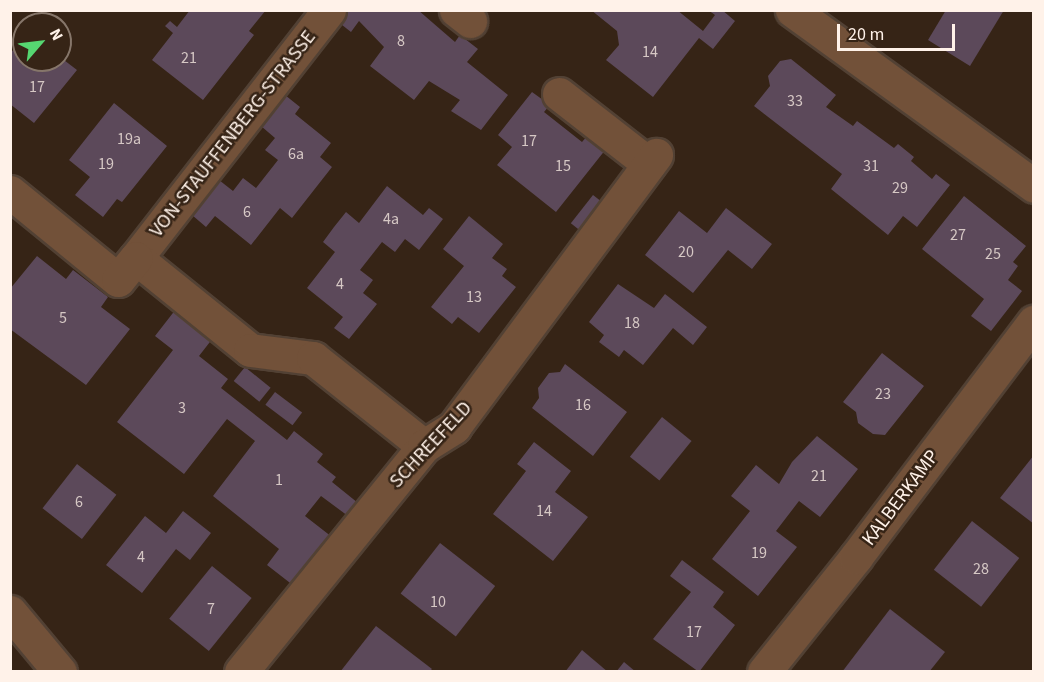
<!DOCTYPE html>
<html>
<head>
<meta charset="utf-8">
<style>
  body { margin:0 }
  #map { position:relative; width:1044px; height:682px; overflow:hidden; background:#362416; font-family:"Source Sans 3",sans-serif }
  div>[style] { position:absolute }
  .building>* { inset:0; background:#5c495a; transform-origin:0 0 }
  .roads { filter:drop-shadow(2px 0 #524134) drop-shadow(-2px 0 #524134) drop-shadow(0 2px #524134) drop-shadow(0 -2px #524134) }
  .minor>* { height:33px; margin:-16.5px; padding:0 16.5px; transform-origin:16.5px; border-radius:16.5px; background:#725139 }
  span { translate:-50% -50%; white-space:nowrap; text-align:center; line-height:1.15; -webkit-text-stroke:5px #362416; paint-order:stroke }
  .number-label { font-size:16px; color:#d6c8c5 }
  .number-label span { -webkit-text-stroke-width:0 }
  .street-label { font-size:20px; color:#fff2e9 }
  .frame { position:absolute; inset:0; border:12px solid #fff2e9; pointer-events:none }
  .north { position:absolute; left:12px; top:12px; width:60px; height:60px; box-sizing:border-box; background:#362416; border:2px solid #86766a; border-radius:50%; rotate:62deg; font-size:16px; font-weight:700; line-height:24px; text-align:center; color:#fff2e9 }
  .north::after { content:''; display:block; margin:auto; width:21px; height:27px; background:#56d671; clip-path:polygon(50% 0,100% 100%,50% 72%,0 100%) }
  .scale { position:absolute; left:837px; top:24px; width:118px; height:27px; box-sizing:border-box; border:3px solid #fff2e9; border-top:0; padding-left:8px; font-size:18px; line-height:21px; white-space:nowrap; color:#fff2e9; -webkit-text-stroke:4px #362416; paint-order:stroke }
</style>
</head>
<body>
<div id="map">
  <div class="building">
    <i style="clip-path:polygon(190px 10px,266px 10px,249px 31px,254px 35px,203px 100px,152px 60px,173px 33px,165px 26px,170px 21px,177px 27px)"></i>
    <i style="clip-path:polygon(345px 10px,418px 10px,455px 42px,460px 35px,478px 49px,467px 62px,508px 95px,481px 130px,451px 111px,460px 100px,429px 81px,414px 100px,370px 66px,384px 47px,359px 21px,351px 32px,337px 21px)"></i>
    <i style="clip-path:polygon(591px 10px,677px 10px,703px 31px,715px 15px,708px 10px,722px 10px,735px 21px,713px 49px,699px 38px,653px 97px,606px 60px,619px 45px,617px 31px)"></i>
    <i style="clip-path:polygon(946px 10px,1004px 10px,970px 66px,928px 40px)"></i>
    <i style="clip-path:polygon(24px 36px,24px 60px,60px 60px,60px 57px,77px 70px,34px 123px,10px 104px,10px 54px)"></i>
    <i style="clip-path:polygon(791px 59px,836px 95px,826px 107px,853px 126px,857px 121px,894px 148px,898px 144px,914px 157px,911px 161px,932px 179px,936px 174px,950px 185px,917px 227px,903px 216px,888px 235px,831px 189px,842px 174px,754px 106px,770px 86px,768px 76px,780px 61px)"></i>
    <i style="clip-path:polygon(532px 92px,550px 105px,544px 112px,582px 142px,588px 135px,606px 149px,556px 212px,497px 165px,512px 147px,498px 135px)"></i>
    <i style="clip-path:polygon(285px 95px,300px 107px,295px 114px,331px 143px,320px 157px,332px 167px,292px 218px,280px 208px,251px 245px,215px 216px,206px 227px,192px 215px,219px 180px,233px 191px,243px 178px,256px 188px,278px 160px,265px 150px,275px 138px,261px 126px)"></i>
    <i style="clip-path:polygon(114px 103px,167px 146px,122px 202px,117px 199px,103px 217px,75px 195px,90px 177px,69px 160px)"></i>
    <i style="clip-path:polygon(387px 186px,423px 215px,429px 208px,443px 219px,419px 250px,405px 239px,395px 252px,382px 242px,360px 270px,373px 280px,363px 293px,377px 304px,349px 339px,334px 328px,343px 317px,307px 288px,335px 252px,323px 242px,334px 227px,346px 212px,359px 223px)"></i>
    <i style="left:593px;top:195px;width:18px;height:36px;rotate:38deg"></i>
    <i style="clip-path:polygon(964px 196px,1026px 246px,1013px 262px,1018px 266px,1008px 280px,1022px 291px,991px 331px,971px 316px,984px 299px,922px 249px)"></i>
    <i style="clip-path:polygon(726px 208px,772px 244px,752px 269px,728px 250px,693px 293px,645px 255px,679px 211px,707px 233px)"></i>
    <i style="clip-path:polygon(469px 216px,503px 244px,492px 258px,507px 269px,502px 276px,516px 287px,479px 333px,458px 317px,452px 324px,431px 307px,464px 266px,443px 249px)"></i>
    <i style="clip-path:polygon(37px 256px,66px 279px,73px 270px,108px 297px,101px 307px,130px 329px,86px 385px,10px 329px,10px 289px)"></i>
    <i style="clip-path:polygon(618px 284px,654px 308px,665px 294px,707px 327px,693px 345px,673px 328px,643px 365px,624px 350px,619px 357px,599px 342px,604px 335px,589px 322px)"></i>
    <i style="clip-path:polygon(176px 309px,213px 338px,199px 356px,228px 379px,221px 388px,287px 440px,294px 431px,323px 454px,317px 462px,336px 477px,332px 482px,358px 503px,348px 516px,321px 496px,305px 516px,332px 537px,294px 586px,267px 565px,279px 549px,213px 496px,255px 441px,227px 419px,184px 474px,117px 422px,173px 350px,155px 336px)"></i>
    <i style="clip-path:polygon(882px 353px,924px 386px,885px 435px,873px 434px,858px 423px,856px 412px,843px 402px)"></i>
    <i style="clip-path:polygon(565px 364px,627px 412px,593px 456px,532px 408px,539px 398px,538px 388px,549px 373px,560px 372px)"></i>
    <i style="left:245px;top:367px;width:33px;height:18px;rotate:39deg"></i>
    <i style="left:275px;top:392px;width:34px;height:16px;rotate:37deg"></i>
    <i style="left:662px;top:417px;width:38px;height:51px;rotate:39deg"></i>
    <i style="clip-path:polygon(817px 436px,858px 469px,820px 517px,799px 501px,776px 531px,797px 547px,758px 596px,712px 559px,750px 511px,731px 496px,756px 465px,779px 484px,792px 462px)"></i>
    <i style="clip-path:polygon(534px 442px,571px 471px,555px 492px,588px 517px,553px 561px,493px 514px,526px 471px,517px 464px)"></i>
    <i style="clip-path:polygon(1034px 455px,1034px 524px,1000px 498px)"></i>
    <i style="left:77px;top:464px;width:50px;height:56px;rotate:38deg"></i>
    <i style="clip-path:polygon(183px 511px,211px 533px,190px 560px,176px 549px,142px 593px,106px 565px,145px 516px,166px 533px)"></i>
    <i style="left:972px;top:521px;width:60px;height:62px;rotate:38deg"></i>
    <i style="left:440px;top:543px;width:70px;height:64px;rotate:38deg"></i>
    <i style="clip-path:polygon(682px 560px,724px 592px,713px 607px,735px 625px,699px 672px,653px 639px,691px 592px,670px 576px)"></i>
    <i style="left:212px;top:566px;width:51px;height:68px;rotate:39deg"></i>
    <i style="clip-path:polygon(890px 609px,945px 652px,929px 672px,842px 672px)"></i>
    <i style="clip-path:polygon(376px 626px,432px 669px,429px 672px,340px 672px)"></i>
    <i style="clip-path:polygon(582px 650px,608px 672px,565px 672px)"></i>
    <i style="clip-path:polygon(624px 662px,636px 672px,616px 672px)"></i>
  </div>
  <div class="roads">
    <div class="minor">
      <i style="left:329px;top:10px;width:314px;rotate:127.9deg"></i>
      <i style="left:136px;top:258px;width:146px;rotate:38.9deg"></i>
      <i style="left:250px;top:350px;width:64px;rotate:7.2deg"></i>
      <i style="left:313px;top:358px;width:142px;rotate:38.4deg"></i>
      <i style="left:456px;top:10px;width:18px;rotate:38deg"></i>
      <i style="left:792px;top:10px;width:299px;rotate:36deg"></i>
      <i style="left:559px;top:94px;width:114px;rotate:37.9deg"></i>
      <i style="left:10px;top:192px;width:139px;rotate:39.2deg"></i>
      <i style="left:118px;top:280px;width:28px;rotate:-51deg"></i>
      <i style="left:10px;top:612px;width:78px;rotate:50.2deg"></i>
      <i style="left:241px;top:672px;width:291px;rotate:-51deg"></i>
      <i style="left:424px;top:446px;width:36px;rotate:-32deg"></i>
      <i style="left:454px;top:427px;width:339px;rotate:-53.4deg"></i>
      <i style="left:764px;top:672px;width:147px;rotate:-51.3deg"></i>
      <i style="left:856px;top:557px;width:295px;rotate:-52.9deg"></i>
    </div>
  </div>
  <div class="number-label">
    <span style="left:401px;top:41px">8</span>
    <span style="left:650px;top:52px">14</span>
    <span style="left:189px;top:58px">21</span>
    <span style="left:37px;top:87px">17</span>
    <span style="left:795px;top:101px">33</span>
    <span style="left:129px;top:139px">19a</span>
    <span style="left:529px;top:141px">17</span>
    <span style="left:296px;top:154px">6a</span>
    <span style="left:106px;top:164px">19</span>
    <span style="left:563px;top:166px">15</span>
    <span style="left:871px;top:166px">31</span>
    <span style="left:900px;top:188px">29</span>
    <span style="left:247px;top:212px">6</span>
    <span style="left:391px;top:219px">4a</span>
    <span style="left:958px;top:235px">27</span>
    <span style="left:686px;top:252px">20</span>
    <span style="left:993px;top:254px">25</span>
    <span style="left:340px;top:284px">4</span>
    <span style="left:474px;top:297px">13</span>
    <span style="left:63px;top:318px">5</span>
    <span style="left:632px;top:323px">18</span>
    <span style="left:883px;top:394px">23</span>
    <span style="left:583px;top:405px">16</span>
    <span style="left:182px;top:408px">3</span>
    <span style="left:819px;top:476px">21</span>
    <span style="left:279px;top:480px">1</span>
    <span style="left:79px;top:502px">6</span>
    <span style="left:544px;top:511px">14</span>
    <span style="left:759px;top:553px">19</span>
    <span style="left:141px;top:557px">4</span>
    <span style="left:981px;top:569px">28</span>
    <span style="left:438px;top:602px">10</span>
    <span style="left:211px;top:609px">7</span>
    <span style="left:694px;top:632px">17</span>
  </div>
  <div class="street-label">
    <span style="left:233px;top:134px;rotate:-52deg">VON-STAUFFENBERG-STRASSE</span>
    <span style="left:431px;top:445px;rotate:-47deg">SCHREEFELD</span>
    <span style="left:901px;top:498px;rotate:-53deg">KALBERKAMP</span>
  </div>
  <div class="frame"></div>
  <div class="north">N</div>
  <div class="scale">20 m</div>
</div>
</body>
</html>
